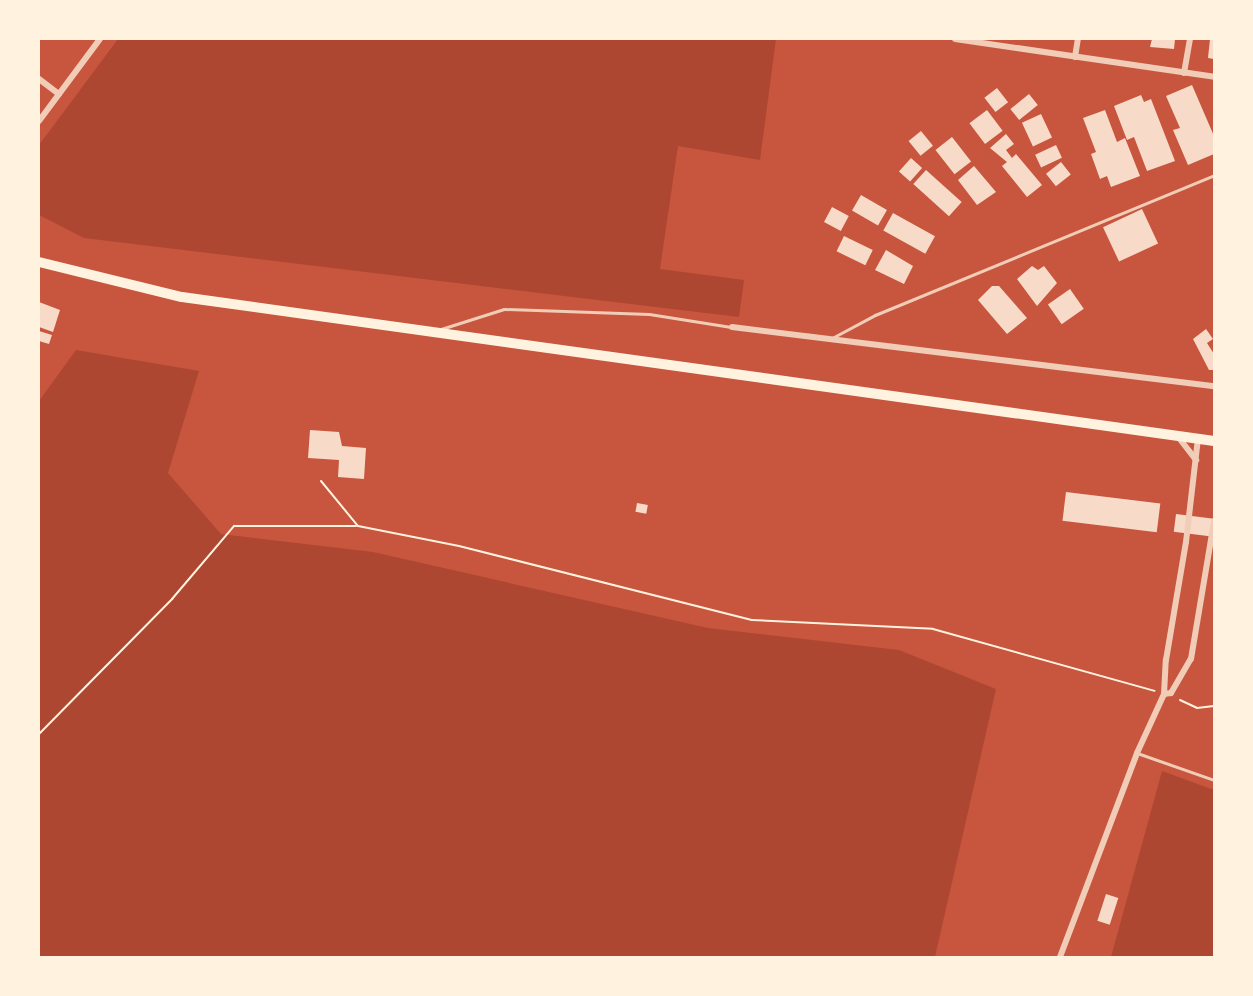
<!DOCTYPE html>
<html>
<head>
<meta charset="utf-8">
<style>
  body { margin:0 }
  #map { position:relative; width:1253px; height:996px; overflow:hidden; background:#c8553d; font-family:"Asap Condensed",sans-serif }
  div>[style] { position:absolute }
  .green>* { inset:0; background:#ae4732 }
  .building>* { inset:0; background:#f7dbc8; transform-origin:0 0 }
  .path>* { height:2px; margin:-1px; padding:0 1px; transform-origin:1px; border-radius:1px; background:#fff3e0 }
  .service>* { height:3px; margin:-1.5px; padding:0 1.5px; transform-origin:1.5px; border-radius:1.5px; background:#f1ccb7 }
  .minor>* { height:6px; margin:-3px; padding:0 3px; transform-origin:3px; border-radius:3px; background:#f1ccb7 }
  .primary>* { height:10px; margin:-5px; padding:0 5px; transform-origin:5px; border-radius:5px; background:#fff3e0 }
  span { translate:-50% -50%; white-space:nowrap; text-align:center; line-height:1.15; -webkit-text-stroke:4.5px #fff3e0; paint-order:stroke }
  .frame { position:absolute; inset:0; border:40px solid #fff3e0; pointer-events:none }
</style>
</head>
<body>
<div id="map">
  <div class="green">
    <i style="clip-path:polygon(118px 39px,776px 39px,760px 160px,678px 146px,660px 269px,744px 280px,739px 317px,84px 238px,39px 215px,39px 145px)"></i>
    <i style="clip-path:polygon(76px 350px,199px 371px,168px 473px,221px 534px,373px 552px,708px 628px,899px 650px,996px 689px,935px 957px,39px 957px,39px 401px)"></i>
    <i style="clip-path:polygon(1162px 771px,1214px 790px,1214px 957px,1111px 957px)"></i>
  </div>
  <div class="building">
    <i style="clip-path:polygon(1152px 39px,1175px 39px,1174px 49px,1150px 47px)"></i>
    <i style="clip-path:polygon(1210px 39px,1214px 39px,1214px 59px,1208px 58px)"></i>
    <i style="clip-path:polygon(1192px 85px,1214px 136px,1214px 154px,1188px 165px,1173px 130px,1180px 128px,1166px 96px)"></i>
    <i style="left:997px;top:88px;width:18px;height:16px;rotate:52deg"></i>
    <i style="left:1029px;top:94px;width:14px;height:24px;rotate:51deg"></i>
    <i style="clip-path:polygon(1141px 95px,1144px 102px,1151px 99px,1175px 161px,1147px 171px,1134px 137px,1127px 140px,1114px 106px)"></i>
    <i style="left:987px;top:110px;width:26px;height:22px;rotate:53deg"></i>
    <i style="clip-path:polygon(1105px 110px,1117px 142px,1125px 138px,1140px 176px,1111px 187px,1107px 176px,1100px 179px,1091px 154px,1096px 152px,1083px 118px)"></i>
    <i style="left:1041px;top:114px;width:26px;height:21px;rotate:65deg"></i>
    <i style="left:921px;top:131px;width:19px;height:16px;rotate:51deg"></i>
    <i style="clip-path:polygon(1006px 134px,1014px 144px,1006px 150px,1012px 158px,1016px 154px,1042px 185px,1027px 197px,1002px 166px,1007px 162px,990px 148px)"></i>
    <i style="left:952px;top:137px;width:31px;height:21px;rotate:52deg"></i>
    <i style="left:1056px;top:145px;width:14px;height:23px;rotate:65deg"></i>
    <i style="left:911px;top:158px;width:15px;height:18px;rotate:42deg"></i>
    <i style="left:1061px;top:162px;width:16px;height:19px;rotate:52deg"></i>
    <i style="clip-path:polygon(974px 166px,996px 192px,977px 205px,958px 180px)"></i>
    <i style="left:926px;top:170px;width:48px;height:19px;rotate:42deg"></i>
    <i style="left:861px;top:195px;width:30px;height:18px;rotate:30deg"></i>
    <i style="left:832px;top:207px;width:19px;height:17px;rotate:28deg"></i>
    <i style="left:1142px;top:209px;width:38px;height:43px;rotate:65deg"></i>
    <i style="left:893px;top:213px;width:48px;height:20px;rotate:29deg"></i>
    <i style="left:844px;top:236px;width:32px;height:17px;rotate:26deg"></i>
    <i style="clip-path:polygon(886px 250px,913px 266px,904px 284px,875px 270px)"></i>
    <i style="clip-path:polygon(1032px 266px,1038px 270px,1044px 266px,1057px 283px,1037px 306px,1017px 279px)"></i>
    <i style="clip-path:polygon(992px 286px,999px 286px,1027px 318px,1007px 334px,978px 300px)"></i>
    <i style="left:1070px;top:289px;width:24px;height:27px;rotate:55deg"></i>
    <i style="clip-path:polygon(39px 302px,60px 310px,53px 332px,39px 327px)"></i>
    <i style="clip-path:polygon(1206px 329px,1213px 339px,1207px 343px,1214px 354px,1214px 370px,1209px 370px,1193px 339px)"></i>
    <i style="clip-path:polygon(39px 331px,52px 335px,49px 344px,39px 341px)"></i>
    <i style="clip-path:polygon(310px 430px,339px 432px,342px 446px,366px 448px,364px 479px,338px 477px,339px 460px,308px 458px)"></i>
    <i style="left:1066px;top:492px;width:95px;height:29px;rotate:7deg"></i>
    <i style="left:637px;top:503px;width:11px;height:9px;rotate:10deg"></i>
    <i style="left:1176px;top:514px;width:38px;height:18px;rotate:7deg"></i>
    <i style="left:1106px;top:894px;width:13px;height:28px;rotate:18deg"></i>
  </div>
  <div class="path">
    <i style="left:321px;top:481px;width:58px;rotate:50.6deg"></i>
    <i style="left:358px;top:526px;width:103px;rotate:11.2deg"></i>
    <i style="left:459px;top:546px;width:302px;rotate:14.2deg"></i>
    <i style="left:752px;top:620px;width:181px;rotate:2.8deg"></i>
    <i style="left:933px;top:629px;width:230px;rotate:15.6deg"></i>
    <i style="left:1180px;top:700px;width:19px;rotate:25deg"></i>
    <i style="left:1197px;top:708px;width:17px;rotate:-7deg"></i>
    <i style="left:39px;top:734px;width:190px;rotate:-45.4deg"></i>
    <i style="left:172px;top:599px;width:96px;rotate:-49.7deg"></i>
    <i style="left:234px;top:526px;width:122px"></i>
  </div>
  <div class="service">
    <i style="left:441px;top:329px;width:66px;rotate:-17.6deg"></i>
    <i style="left:504px;top:309px;width:145px;rotate:2deg"></i>
    <i style="left:649px;top:314px;width:83px;rotate:9deg"></i>
    <i style="left:832px;top:338px;width:49px;rotate:-28.1deg"></i>
    <i style="left:875px;top:315px;width:367px;rotate:-22.4deg"></i>
    <i style="left:1137px;top:753px;width:82px;rotate:19.3deg"></i>
  </div>
  <div class="minor">
    <i style="left:955px;top:39px;width:262px;rotate:8.3deg"></i>
    <i style="left:1075px;top:57px;width:18px;rotate:-81deg"></i>
    <i style="left:1184px;top:73px;width:35px;rotate:-80deg"></i>
    <i style="left:39px;top:79px;width:25px;rotate:37deg"></i>
    <i style="left:39px;top:121px;width:102px;rotate:-53.4deg"></i>
    <i style="left:732px;top:327px;width:486px;rotate:7deg"></i>
    <i style="left:1179px;top:438px;width:28px;rotate:52deg"></i>
    <i style="left:1164px;top:694px;width:7px;rotate:-8deg"></i>
    <i style="left:1171px;top:693px;width:39px;rotate:-60deg"></i>
    <i style="left:1191px;top:659px;width:140px;rotate:-80.5deg"></i>
    <i style="left:1060px;top:957px;width:218px;rotate:-69.3deg"></i>
    <i style="left:1137px;top:753px;width:65px;rotate:-65.4deg"></i>
    <i style="left:1164px;top:694px;width:34px;rotate:-87deg"></i>
    <i style="left:1166px;top:660px;width:120px;rotate:-80.4deg"></i>
    <i style="left:1186px;top:542px;width:104px;rotate:-83.4deg"></i>
  </div>
  <div class="primary">
    <i style="left:39px;top:262px;width:147px;rotate:13.8deg"></i>
    <i style="left:182px;top:297px;width:1042px;rotate:7.94deg"></i>
  </div>
  <div class="frame"></div>
</div>
</body>
</html>
